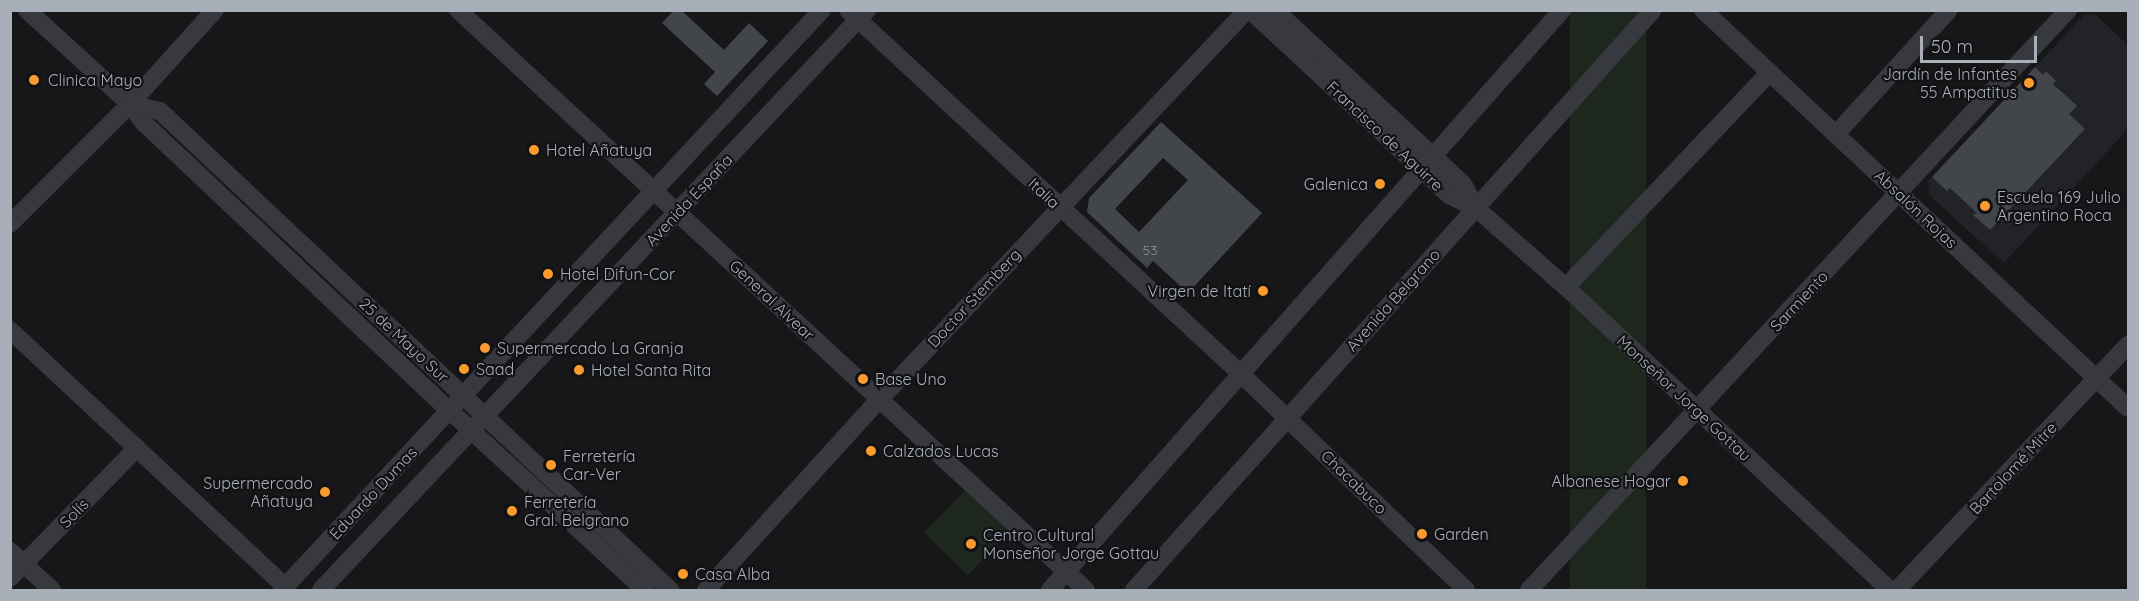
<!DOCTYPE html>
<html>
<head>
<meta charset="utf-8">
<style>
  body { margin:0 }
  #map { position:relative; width:2139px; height:601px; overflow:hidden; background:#171719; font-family:Quicksand,sans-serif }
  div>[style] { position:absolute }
  .built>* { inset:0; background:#222326 }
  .green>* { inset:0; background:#1e271e; transform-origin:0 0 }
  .building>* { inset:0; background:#424549 }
  .minor>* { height:18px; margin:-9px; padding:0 9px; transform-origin:9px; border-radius:9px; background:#37393e }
  .dots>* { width:16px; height:16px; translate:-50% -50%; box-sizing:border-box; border:3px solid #121214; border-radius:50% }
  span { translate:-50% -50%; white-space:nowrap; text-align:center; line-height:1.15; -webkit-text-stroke:4.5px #121214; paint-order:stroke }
  .number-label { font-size:14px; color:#8e949d }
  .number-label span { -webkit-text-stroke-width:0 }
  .poi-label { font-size:16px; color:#a8afb9 }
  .right { translate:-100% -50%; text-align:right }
  .left { translate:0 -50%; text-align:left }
  .street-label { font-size:16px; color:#a8afb9 }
  .frame { position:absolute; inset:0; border:12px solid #a8afb9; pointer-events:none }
  .scale { position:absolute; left:1920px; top:36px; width:117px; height:27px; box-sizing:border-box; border:3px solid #a8afb9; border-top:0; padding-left:8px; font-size:18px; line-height:21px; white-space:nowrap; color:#a8afb9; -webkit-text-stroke:4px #121214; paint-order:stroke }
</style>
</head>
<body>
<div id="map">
  <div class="built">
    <i style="clip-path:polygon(2095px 14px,2128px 45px,2128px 129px,2004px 263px,1929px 195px,1928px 181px,2084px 15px)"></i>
  </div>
  <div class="green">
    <i style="left:1570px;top:11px;width:76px;height:777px"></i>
    <i style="left:969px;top:486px;width:61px;height:65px;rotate:44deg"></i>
  </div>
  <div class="building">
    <i style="clip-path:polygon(674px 10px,681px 10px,724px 50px,749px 23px,768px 41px,717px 96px,704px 84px,715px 72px,662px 23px)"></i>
    <i style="clip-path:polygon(2035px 67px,2043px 75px,2046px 71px,2056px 81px,2053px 84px,2077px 106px,2069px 114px,2085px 129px,1990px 230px,1973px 215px,1977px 213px,1950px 188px,1947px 191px,1932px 177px)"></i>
    <i style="clip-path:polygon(evenodd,1161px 122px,1262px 213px,1188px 293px,1153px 261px,1147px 268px,1087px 212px,1089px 198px,1161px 122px,1163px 158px,1188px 180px,1139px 232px,1115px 209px,1163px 158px)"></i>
  </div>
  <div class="minor">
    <i style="left:27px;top:10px;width:139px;rotate:42.4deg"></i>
    <i style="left:130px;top:104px;width:24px;rotate:54deg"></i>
    <i style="left:144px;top:123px;width:420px;rotate:43.3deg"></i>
    <i style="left:450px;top:411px;width:265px;rotate:42.6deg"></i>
    <i style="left:458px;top:10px;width:855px;rotate:42.72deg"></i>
    <i style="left:848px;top:10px;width:536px;rotate:42.81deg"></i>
    <i style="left:1241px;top:374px;width:312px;rotate:43.8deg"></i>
    <i style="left:1250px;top:10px;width:272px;rotate:42.9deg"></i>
    <i style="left:1449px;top:195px;width:30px;rotate:26deg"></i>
    <i style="left:1476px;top:208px;width:120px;rotate:41.3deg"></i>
    <i style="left:1566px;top:287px;width:444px;rotate:43.1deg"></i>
    <i style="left:1275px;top:10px;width:256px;rotate:42.8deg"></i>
    <i style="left:1463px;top:184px;width:27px;rotate:62deg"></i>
    <i style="left:1703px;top:10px;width:582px;rotate:43.12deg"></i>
    <i style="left:130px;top:104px;width:31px;rotate:13deg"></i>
    <i style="left:160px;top:111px;width:700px;rotate:43.2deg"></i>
    <i style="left:1837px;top:133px;width:166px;rotate:-47.7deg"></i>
    <i style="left:10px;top:224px;width:170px;rotate:-45deg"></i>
    <i style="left:130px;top:104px;width:127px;rotate:-47.9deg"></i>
    <i style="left:1566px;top:287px;width:296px;rotate:-46.5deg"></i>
    <i style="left:10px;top:330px;width:377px;rotate:43deg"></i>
    <i style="left:10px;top:551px;width:57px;rotate:42.9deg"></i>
    <i style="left:10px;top:578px;width:182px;rotate:-45.7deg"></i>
    <i style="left:282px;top:590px;width:792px;rotate:-47.05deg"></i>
    <i style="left:321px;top:590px;width:797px;rotate:-46.73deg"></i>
    <i style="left:706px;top:590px;width:257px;rotate:-47.7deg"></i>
    <i style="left:879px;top:400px;width:536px;rotate:-46.66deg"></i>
    <i style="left:1050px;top:590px;width:774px;rotate:-48.56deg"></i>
    <i style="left:1134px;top:590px;width:778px;rotate:-48.18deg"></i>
    <i style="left:1529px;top:590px;width:792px;rotate:-47.1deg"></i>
    <i style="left:1897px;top:590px;width:337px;rotate:-46.7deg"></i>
  </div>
  <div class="dots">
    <i style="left:34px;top:80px;background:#fa9c2d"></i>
    <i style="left:2029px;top:83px;background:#fa9c2d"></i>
    <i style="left:534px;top:150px;background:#fa9c2d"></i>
    <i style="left:1380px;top:184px;background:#fa9c2d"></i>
    <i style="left:1985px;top:206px;background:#fa9c2d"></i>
    <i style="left:548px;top:274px;background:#fa9c2d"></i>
    <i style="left:1263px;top:291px;background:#fa9c2d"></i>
    <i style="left:485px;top:348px;background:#fa9c2d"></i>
    <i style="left:464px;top:369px;background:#fa9c2d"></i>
    <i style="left:579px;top:370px;background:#fa9c2d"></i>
    <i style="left:863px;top:379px;background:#fa9c2d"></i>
    <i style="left:871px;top:451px;background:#fa9c2d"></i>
    <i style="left:551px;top:465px;background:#fa9c2d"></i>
    <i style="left:1683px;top:481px;background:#fa9c2d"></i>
    <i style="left:325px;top:492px;background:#fa9c2d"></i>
    <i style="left:512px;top:511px;background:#fa9c2d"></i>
    <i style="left:1422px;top:534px;background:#fa9c2d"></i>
    <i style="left:971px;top:544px;background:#fa9c2d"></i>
    <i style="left:683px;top:574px;background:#fa9c2d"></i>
  </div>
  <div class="number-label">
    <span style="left:1150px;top:250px">53</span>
  </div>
  <div class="poi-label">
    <span class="right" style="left:2017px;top:83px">Jardín de Infantes<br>55 Ampatitus</span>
    <span class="left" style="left:48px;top:80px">Clinica Mayo</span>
    <span class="left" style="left:546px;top:150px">Hotel Añatuya</span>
    <span class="right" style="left:1368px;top:184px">Galenica</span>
    <span class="left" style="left:1997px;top:206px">Escuela 169 Julio<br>Argentino Roca</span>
    <span class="left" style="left:560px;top:274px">Hotel Difun-Cor</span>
    <span class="right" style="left:1251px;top:291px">Virgen de Itatí</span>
    <span class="left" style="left:497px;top:348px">Supermercado La Granja</span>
    <span class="left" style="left:476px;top:369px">Saad</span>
    <span class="left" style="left:591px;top:370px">Hotel Santa Rita</span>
    <span class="left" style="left:875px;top:379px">Base Uno</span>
    <span class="left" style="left:883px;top:451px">Calzados Lucas</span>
    <span class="left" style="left:563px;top:465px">Ferretería<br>Car-Ver</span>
    <span class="right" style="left:1671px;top:481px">Albanese Hogar</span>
    <span class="right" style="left:313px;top:492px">Supermercado<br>Añatuya</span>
    <span class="left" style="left:524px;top:511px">Ferretería<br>Gral. Belgrano</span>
    <span class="left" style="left:1434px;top:534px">Garden</span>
    <span class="left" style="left:983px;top:544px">Centro Cultural<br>Monseñor Jorge Gottau</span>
    <span class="left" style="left:695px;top:574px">Casa Alba</span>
  </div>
  <div class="street-label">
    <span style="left:1385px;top:136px;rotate:43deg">Francisco de Aguirre</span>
    <span style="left:1044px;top:193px;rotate:43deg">Italia</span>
    <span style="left:689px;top:200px;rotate:-47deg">Avenida España</span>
    <span style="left:1916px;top:209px;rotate:43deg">Absalón Rojas</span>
    <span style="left:974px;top:298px;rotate:-47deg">Doctor Stemberg</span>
    <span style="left:772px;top:300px;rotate:43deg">General Alvear</span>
    <span style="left:1393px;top:300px;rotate:-48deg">Avenida Belgrano</span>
    <span style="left:1799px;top:301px;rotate:-47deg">Sarmiento</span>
    <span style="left:404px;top:340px;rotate:43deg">25 de Mayo Sur</span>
    <span style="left:1684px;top:398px;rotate:43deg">Monseñor Jorge Gottau</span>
    <span style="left:2013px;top:468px;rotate:-47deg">Bartolomé Mitre</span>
    <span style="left:1354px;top:482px;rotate:44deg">Chacabuco</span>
    <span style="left:373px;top:493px;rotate:-47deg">Eduardo Dumas</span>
    <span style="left:74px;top:513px;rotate:-46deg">Solís</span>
  </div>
  <div class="frame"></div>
  <div class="scale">50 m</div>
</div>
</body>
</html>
